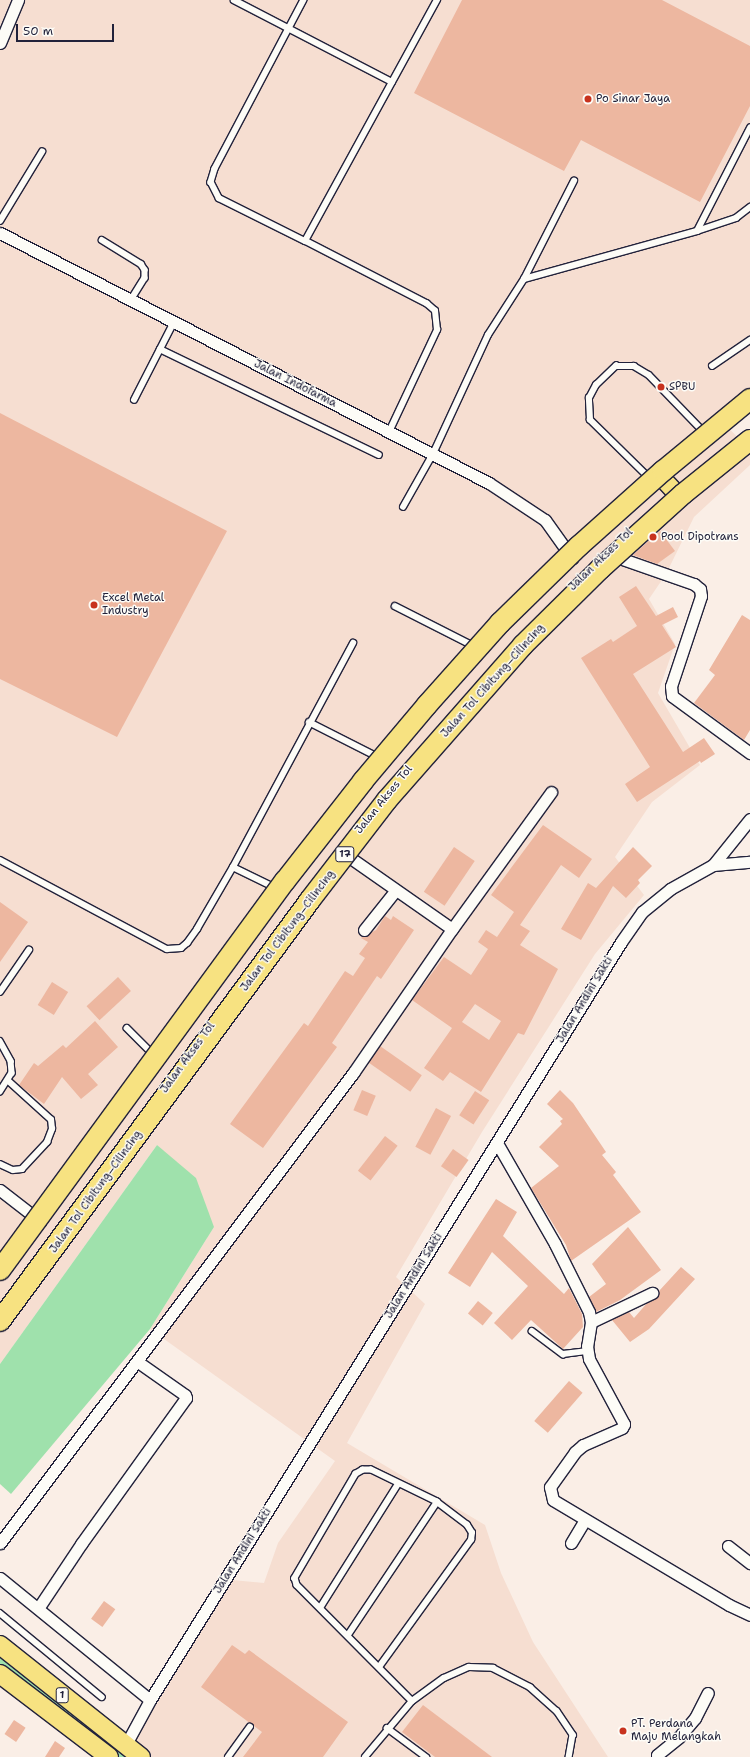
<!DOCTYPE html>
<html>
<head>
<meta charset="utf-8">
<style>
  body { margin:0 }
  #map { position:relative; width:750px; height:1757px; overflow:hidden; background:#faeee6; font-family:"Shantell Sans",sans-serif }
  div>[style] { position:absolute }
  .built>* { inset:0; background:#f6ded1 }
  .green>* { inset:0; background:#9fe1ac }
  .building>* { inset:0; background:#edb7a0; transform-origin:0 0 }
  .roads { filter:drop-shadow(1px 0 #22223b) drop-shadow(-1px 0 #22223b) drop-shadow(0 1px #22223b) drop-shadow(0 -1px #22223b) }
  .service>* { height:5.5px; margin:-2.75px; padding:0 2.75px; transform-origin:2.75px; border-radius:2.75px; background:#fdfcf7 }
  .minor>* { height:11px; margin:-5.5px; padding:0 5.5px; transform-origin:5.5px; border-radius:5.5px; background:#fdfcf7 }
  .primary>* { height:17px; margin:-8.5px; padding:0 8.5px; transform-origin:8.5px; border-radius:8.5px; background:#f7e281 }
  .trunk>* { height:18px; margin:-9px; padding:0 9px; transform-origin:9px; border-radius:9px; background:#f7e281 }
  .bridges { filter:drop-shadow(1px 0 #22223b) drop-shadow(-1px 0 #22223b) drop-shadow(0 1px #22223b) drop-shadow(0 -1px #22223b) }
  .motorway-bridge>* { height:20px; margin:-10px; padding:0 10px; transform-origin:10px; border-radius:10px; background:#f7e281 }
  .dots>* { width:11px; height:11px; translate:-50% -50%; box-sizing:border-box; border:2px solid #fdfcf7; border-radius:50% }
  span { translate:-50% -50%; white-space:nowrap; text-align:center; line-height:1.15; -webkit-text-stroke:3px #fdfcf7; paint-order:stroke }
  .shield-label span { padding:1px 3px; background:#fdfcf7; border:1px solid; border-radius:3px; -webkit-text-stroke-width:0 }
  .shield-label { font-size:10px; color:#22223b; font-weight:700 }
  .poi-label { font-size:11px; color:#22223b }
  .left { translate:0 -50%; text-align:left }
  .street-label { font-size:11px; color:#22223b }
  .scale { position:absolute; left:16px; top:24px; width:98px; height:18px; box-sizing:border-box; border:2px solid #22223b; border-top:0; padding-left:5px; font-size:12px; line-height:14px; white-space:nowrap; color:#22223b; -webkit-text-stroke:3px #fdfcf7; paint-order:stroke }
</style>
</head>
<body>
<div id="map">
  <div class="built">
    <i style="clip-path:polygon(0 0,750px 0,750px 396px,720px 420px,750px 449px,750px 465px,694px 517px,666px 574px,649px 599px,675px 644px,658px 693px,700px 765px,652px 802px,615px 857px,644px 895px,595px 954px,482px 1132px,396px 1277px,425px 1304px,347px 1443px,485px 1525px,501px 1573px,533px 1642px,608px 1757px,124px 1757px,232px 1580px,264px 1583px,278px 1543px,335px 1461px,150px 1329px,214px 1227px,157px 1145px,0 1364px)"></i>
  </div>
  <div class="green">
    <i style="clip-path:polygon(157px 1145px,196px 1178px,214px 1227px,150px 1329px,11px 1494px,0 1484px,0 1364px)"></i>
    <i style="clip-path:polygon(0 1645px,141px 1757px,109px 1757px,0 1674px)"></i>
  </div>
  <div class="building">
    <i style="clip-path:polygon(462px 0,662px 0,750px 46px,750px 106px,700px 202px,581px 140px,564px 171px,414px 93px)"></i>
    <i style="clip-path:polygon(0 413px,227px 531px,117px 737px,0 679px)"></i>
    <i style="clip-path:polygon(660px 531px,675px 551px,657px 564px,633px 555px)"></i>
    <i style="clip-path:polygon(636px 586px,656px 616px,673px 607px,678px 617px,662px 625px,676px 647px,633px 674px,683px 752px,704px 738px,715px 754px,701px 763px,700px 761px,637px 802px,625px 784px,650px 767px,581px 658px,611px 639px,613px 642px,637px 626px,619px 597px)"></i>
    <i style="clip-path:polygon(742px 615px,750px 620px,750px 730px,744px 740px,694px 703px,715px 675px,709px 670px)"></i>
    <i style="clip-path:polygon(evenodd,543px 825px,592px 859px,579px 878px,561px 865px,520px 925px,530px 931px,520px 945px,558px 969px,524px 1035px,518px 1033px,481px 1092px,450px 1072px,443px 1081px,424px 1068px,452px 1028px,412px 1000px,444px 957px,471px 975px,488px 949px,478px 942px,486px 930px,497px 937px,514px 912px,491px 895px,543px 825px,475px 1004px,501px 1021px,489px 1040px,462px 1022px,475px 1004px)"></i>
    <i style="left:454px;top:847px;width:25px;height:54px;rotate:34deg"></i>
    <i style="clip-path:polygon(633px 847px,652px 866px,638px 880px,640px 883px,626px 898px,613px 886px,581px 940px,561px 929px,588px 883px,596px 888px)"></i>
    <i style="clip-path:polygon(0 902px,28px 922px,0 962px)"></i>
    <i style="clip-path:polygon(385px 916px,391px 920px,393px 916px,414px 930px,381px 979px,377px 976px,332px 1043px,337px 1047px,263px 1148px,230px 1124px,304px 1023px,308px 1026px,345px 971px,353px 976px,365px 958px,359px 954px,368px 942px,361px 938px,376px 930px)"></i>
    <i style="left:118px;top:977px;width:19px;height:43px;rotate:47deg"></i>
    <i style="left:52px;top:982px;width:19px;height:27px;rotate:32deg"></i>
    <i style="clip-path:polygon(95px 1021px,118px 1047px,88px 1074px,98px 1085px,81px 1099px,62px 1077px,44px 1104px,19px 1085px,34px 1063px,38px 1066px,63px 1045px,66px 1048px)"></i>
    <i style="left:380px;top:1046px;width:51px;height:20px;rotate:35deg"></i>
    <i style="left:362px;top:1090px;width:15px;height:22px;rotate:23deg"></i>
    <i style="clip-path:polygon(560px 1090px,573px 1103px,606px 1152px,602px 1155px,616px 1172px,613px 1175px,641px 1212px,571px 1261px,566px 1245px,531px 1188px,559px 1166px,539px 1147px,562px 1124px,560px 1121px,563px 1119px,547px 1104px)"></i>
    <i style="left:475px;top:1091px;width:17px;height:29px;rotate:33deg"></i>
    <i style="left:436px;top:1108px;width:17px;height:44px;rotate:28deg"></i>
    <i style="left:385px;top:1136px;width:16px;height:44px;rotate:38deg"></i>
    <i style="left:453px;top:1149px;width:19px;height:21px;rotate:35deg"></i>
    <i style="clip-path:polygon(496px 1199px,517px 1212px,503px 1236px,564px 1294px,569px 1288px,582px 1314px,583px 1327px,563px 1349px,531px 1320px,512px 1340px,494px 1323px,528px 1286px,492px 1252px,470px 1287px,448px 1273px)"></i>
    <i style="clip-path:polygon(628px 1227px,661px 1270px,620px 1300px,596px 1312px,589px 1297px,606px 1284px,592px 1264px)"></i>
    <i style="clip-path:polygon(681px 1267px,695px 1279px,649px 1329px,630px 1342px,612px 1320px,629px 1312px,634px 1318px,648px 1302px,658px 1297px,659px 1291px)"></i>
    <i style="left:478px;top:1301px;width:19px;height:16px;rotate:39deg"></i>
    <i style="left:569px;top:1381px;width:18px;height:53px;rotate:41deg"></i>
    <i style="left:104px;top:1601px;width:14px;height:22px;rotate:36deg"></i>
    <i style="clip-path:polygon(232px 1645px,245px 1654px,249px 1650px,348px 1722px,323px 1757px,243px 1757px,262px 1732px,201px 1687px)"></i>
    <i style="clip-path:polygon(423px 1705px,492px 1757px,435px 1757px,402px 1732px)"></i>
    <i style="left:14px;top:1720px;width:14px;height:17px;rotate:34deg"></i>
    <i style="clip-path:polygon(55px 1741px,65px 1748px,59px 1757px,45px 1757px)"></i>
  </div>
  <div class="roads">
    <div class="service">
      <i style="left:234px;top:0;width:178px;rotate:27.4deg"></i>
      <i style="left:304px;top:0;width:191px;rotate:117.8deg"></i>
      <i style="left:215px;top:169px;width:14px;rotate:107deg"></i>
      <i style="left:211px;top:182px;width:18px;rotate:63deg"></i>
      <i style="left:219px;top:198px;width:96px;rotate:26.6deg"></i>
      <i style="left:0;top:221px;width:81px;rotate:-58.7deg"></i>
      <i style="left:697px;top:231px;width:116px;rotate:-62.8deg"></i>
      <i style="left:102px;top:240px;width:46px;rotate:31.6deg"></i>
      <i style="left:141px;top:264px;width:7px;rotate:56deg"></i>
      <i style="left:145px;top:270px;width:8px;rotate:90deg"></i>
      <i style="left:145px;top:278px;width:26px;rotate:122deg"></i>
      <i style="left:524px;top:279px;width:180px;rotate:-15.5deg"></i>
      <i style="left:697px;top:231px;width:41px;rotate:-18.4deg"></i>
      <i style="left:736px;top:218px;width:18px;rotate:-38deg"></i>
      <i style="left:160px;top:349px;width:243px;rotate:25.8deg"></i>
      <i style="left:712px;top:366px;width:46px;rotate:-34.4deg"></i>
      <i style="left:134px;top:400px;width:88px;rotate:-62.9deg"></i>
      <i style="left:389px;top:432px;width:113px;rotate:-64.8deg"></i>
      <i style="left:437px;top:330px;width:19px;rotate:-96deg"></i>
      <i style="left:435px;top:311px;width:11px;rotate:-139deg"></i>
      <i style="left:427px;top:304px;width:137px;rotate:-152.7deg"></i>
      <i style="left:305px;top:241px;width:275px;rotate:-61.3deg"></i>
      <i style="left:650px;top:479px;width:84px;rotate:-135.5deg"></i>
      <i style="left:590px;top:420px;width:22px;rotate:-93deg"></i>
      <i style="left:589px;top:398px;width:15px;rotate:-62deg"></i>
      <i style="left:596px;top:385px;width:28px;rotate:-44deg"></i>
      <i style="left:616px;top:366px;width:18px"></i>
      <i style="left:634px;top:366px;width:17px;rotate:31deg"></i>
      <i style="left:649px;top:375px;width:79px;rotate:46deg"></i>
      <i style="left:403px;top:507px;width:61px;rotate:-60.5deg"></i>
      <i style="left:433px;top:454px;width:131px;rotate:-65.2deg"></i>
      <i style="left:488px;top:335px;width:67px;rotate:-57.3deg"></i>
      <i style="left:524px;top:279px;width:110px;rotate:-63deg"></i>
      <i style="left:395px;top:606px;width:89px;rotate:26.9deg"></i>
      <i style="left:309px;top:722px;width:77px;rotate:26.9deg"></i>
      <i style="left:0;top:860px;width:189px;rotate:28.1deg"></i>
      <i style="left:167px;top:949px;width:14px;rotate:-4deg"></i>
      <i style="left:181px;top:948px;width:8px;rotate:-40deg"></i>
      <i style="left:187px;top:943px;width:17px;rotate:-54deg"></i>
      <i style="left:197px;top:929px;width:72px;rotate:-59.9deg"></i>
      <i style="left:233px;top:867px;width:254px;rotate:-61.8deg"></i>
      <i style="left:233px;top:867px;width:48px;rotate:26deg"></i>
      <i style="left:0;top:992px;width:51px;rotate:-55.4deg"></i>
      <i style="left:127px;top:1028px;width:38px;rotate:45deg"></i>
      <i style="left:0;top:1041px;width:23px;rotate:61deg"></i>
      <i style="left:11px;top:1061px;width:12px;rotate:85deg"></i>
      <i style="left:12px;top:1073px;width:22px;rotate:122deg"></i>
      <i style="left:0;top:1164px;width:14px;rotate:25deg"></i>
      <i style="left:13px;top:1170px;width:9px;rotate:-6deg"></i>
      <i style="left:22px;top:1169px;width:37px;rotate:-47deg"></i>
      <i style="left:47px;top:1142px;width:14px;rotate:-69deg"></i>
      <i style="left:52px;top:1129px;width:9px;rotate:-96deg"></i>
      <i style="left:51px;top:1120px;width:58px;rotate:-137.8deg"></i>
      <i style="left:532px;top:1331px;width:39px;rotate:37deg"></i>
      <i style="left:563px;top:1354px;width:25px;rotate:-7deg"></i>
      <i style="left:320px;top:1608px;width:146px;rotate:-57.8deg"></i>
      <i style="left:0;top:1613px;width:132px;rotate:39.5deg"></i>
      <i style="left:348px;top:1635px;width:160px;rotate:-56.2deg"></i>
      <i style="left:379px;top:1667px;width:157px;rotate:-54.1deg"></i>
      <i style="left:471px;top:1540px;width:7px;rotate:-82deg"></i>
      <i style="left:472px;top:1533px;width:9px;rotate:-122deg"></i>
      <i style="left:467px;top:1525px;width:38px;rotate:-143deg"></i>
      <i style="left:437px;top:1502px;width:73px;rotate:-154.1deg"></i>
      <i style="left:371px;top:1470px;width:8px;rotate:180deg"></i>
      <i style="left:363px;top:1470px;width:8px;rotate:150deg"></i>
      <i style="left:356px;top:1474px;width:121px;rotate:120.4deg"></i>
      <i style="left:295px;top:1578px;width:7px;rotate:74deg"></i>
      <i style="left:297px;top:1585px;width:163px;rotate:45.2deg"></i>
      <i style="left:387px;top:1728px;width:49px;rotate:36.6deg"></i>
      <i style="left:228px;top:1757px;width:37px;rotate:-54deg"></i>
      <i style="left:365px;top:1757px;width:73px;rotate:-50deg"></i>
      <i style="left:412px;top:1701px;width:39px;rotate:-36deg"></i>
      <i style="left:444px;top:1678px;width:27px;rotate:-24deg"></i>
      <i style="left:469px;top:1667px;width:24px;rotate:2deg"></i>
      <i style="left:493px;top:1668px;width:42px;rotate:27.2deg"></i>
      <i style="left:530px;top:1687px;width:36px;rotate:42deg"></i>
      <i style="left:557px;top:1711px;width:29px;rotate:56deg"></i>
      <i style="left:573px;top:1735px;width:22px;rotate:100deg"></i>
    </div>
    <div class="minor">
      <i style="left:0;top:43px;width:47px;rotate:-67.3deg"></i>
      <i style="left:0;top:233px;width:549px;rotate:27.08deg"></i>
      <i style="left:489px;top:483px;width:67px;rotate:33.5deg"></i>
      <i style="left:545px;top:520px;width:47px;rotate:54.6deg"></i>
      <i style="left:611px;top:555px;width:88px;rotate:19.3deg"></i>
      <i style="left:694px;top:584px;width:8px;rotate:40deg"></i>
      <i style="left:700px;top:589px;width:7px;rotate:82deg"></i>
      <i style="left:701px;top:596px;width:95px;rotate:108.4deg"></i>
      <i style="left:671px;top:686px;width:10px;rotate:84deg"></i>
      <i style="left:672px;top:696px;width:97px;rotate:36.2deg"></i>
      <i style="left:342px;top:852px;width:134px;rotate:35deg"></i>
      <i style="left:713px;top:865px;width:59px;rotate:-51.2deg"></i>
      <i style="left:364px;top:930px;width:50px;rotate:-51.5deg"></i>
      <i style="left:497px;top:1143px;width:116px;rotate:60.1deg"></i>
      <i style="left:555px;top:1244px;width:76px;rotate:63.4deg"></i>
      <i style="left:589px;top:1312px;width:10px;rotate:79deg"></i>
      <i style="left:591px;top:1322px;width:24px;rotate:99deg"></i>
      <i style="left:587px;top:1346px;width:13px;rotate:81deg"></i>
      <i style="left:589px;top:1359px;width:74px;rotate:61.7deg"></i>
      <i style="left:624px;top:1424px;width:4px;rotate:117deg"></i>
      <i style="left:622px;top:1428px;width:43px;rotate:156.4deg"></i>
      <i style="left:583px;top:1445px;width:11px;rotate:139deg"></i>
      <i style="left:575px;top:1452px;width:43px;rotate:125.5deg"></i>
      <i style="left:550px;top:1487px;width:13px;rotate:77deg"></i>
      <i style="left:553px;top:1500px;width:205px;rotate:30.8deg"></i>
      <i style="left:729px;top:1605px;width:23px;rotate:25deg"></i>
      <i style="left:0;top:1190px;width:51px;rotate:37.8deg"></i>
      <i style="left:591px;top:1322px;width:68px;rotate:-25.4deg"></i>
      <i style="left:0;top:1543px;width:588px;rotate:-53.09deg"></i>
      <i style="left:353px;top:1073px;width:175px;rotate:-55.5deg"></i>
      <i style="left:452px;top:929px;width:169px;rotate:-54.1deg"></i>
      <i style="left:571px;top:1543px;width:27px;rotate:-59deg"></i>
      <i style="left:728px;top:1546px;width:28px;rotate:38deg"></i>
      <i style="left:0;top:1578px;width:193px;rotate:39.1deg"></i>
      <i style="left:39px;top:1607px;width:76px;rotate:-56.3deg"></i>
      <i style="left:81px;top:1544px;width:180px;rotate:-54.3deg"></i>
      <i style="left:186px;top:1398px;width:3px;rotate:-108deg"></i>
      <i style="left:185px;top:1395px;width:57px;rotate:-144.9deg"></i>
      <i style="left:125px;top:1746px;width:52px;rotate:-61.5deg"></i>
      <i style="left:150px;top:1700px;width:892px;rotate:-58.14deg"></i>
      <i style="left:621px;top:942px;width:37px;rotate:-55deg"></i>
      <i style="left:642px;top:912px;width:36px;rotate:-39deg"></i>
      <i style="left:670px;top:889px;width:49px;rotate:-29.2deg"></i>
      <i style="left:713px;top:865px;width:37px;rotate:-5deg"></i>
      <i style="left:658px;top:1757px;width:2px;rotate:-117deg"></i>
      <i style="left:657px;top:1755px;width:28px;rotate:-39deg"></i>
      <i style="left:679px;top:1737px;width:25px;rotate:-50deg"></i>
      <i style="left:695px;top:1718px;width:28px;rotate:-63deg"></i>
    </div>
    <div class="primary">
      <i style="left:663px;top:479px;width:18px;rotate:47deg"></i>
    </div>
    <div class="trunk">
      <i style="left:0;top:1645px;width:180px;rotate:38.5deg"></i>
      <i style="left:0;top:1674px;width:137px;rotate:37.3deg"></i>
    </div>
  </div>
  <div class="bridges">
    <div class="motorway-bridge">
      <i style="left:0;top:1270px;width:482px;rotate:-53.8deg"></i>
      <i style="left:285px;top:881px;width:127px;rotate:-52deg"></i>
      <i style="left:363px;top:781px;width:99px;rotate:-49.9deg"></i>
      <i style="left:427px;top:705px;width:110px;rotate:-48.3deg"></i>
      <i style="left:500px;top:623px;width:110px;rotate:-44.3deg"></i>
      <i style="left:579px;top:546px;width:113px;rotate:-41.8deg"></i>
      <i style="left:663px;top:471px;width:113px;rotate:-39.6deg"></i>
      <i style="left:0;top:1321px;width:523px;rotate:-53.63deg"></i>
      <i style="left:310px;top:900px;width:126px;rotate:-52.4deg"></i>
      <i style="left:387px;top:800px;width:206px;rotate:-48.7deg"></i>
      <i style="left:523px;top:645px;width:108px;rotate:-44.6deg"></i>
      <i style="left:600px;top:569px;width:112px;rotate:-42.1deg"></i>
      <i style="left:683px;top:494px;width:86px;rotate:-38.9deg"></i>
    </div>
  </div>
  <div class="dots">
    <i style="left:588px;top:99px;background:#c8321e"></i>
    <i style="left:661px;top:387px;background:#c8321e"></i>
    <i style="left:653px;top:537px;background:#c8321e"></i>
    <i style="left:94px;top:605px;background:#c8321e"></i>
    <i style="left:623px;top:1731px;background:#c8321e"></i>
  </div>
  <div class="shield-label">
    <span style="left:345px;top:854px">17</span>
    <span style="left:62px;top:1695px">1</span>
  </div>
  <div class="poi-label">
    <span class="left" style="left:596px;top:99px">Po Sinar Jaya</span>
    <span class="left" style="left:669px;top:387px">SPBU</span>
    <span class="left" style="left:661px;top:537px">Pool Dipotrans</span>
    <span class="left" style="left:102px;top:605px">Excel Metal<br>Industry</span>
    <span class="left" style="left:631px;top:1731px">PT. Perdana<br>Maju Melangkah</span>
  </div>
  <div class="street-label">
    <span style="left:295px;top:384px;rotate:27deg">Jalan Indofarma</span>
    <span style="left:601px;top:560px;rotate:-44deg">Jalan Akses Tol</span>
    <span style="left:493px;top:681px;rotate:-48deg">Jalan Tol Cibitung–Cilincing</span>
    <span style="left:384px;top:800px;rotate:-51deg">Jalan Akses Tol</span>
    <span style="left:288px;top:931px;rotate:-53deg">Jalan Tol Cibitung–Cilincing</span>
    <span style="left:585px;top:1000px;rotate:-59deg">Jalan Andini Sakti</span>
    <span style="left:188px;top:1058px;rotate:-54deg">Jalan Akses Tol</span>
    <span style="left:96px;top:1192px;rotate:-54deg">Jalan Tol Cibitung–Cilincing</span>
    <span style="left:414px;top:1276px;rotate:-58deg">Jalan Andini Sakti</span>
    <span style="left:243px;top:1551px;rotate:-58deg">Jalan Andini Sakti</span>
  </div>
  <div class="scale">50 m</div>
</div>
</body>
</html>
